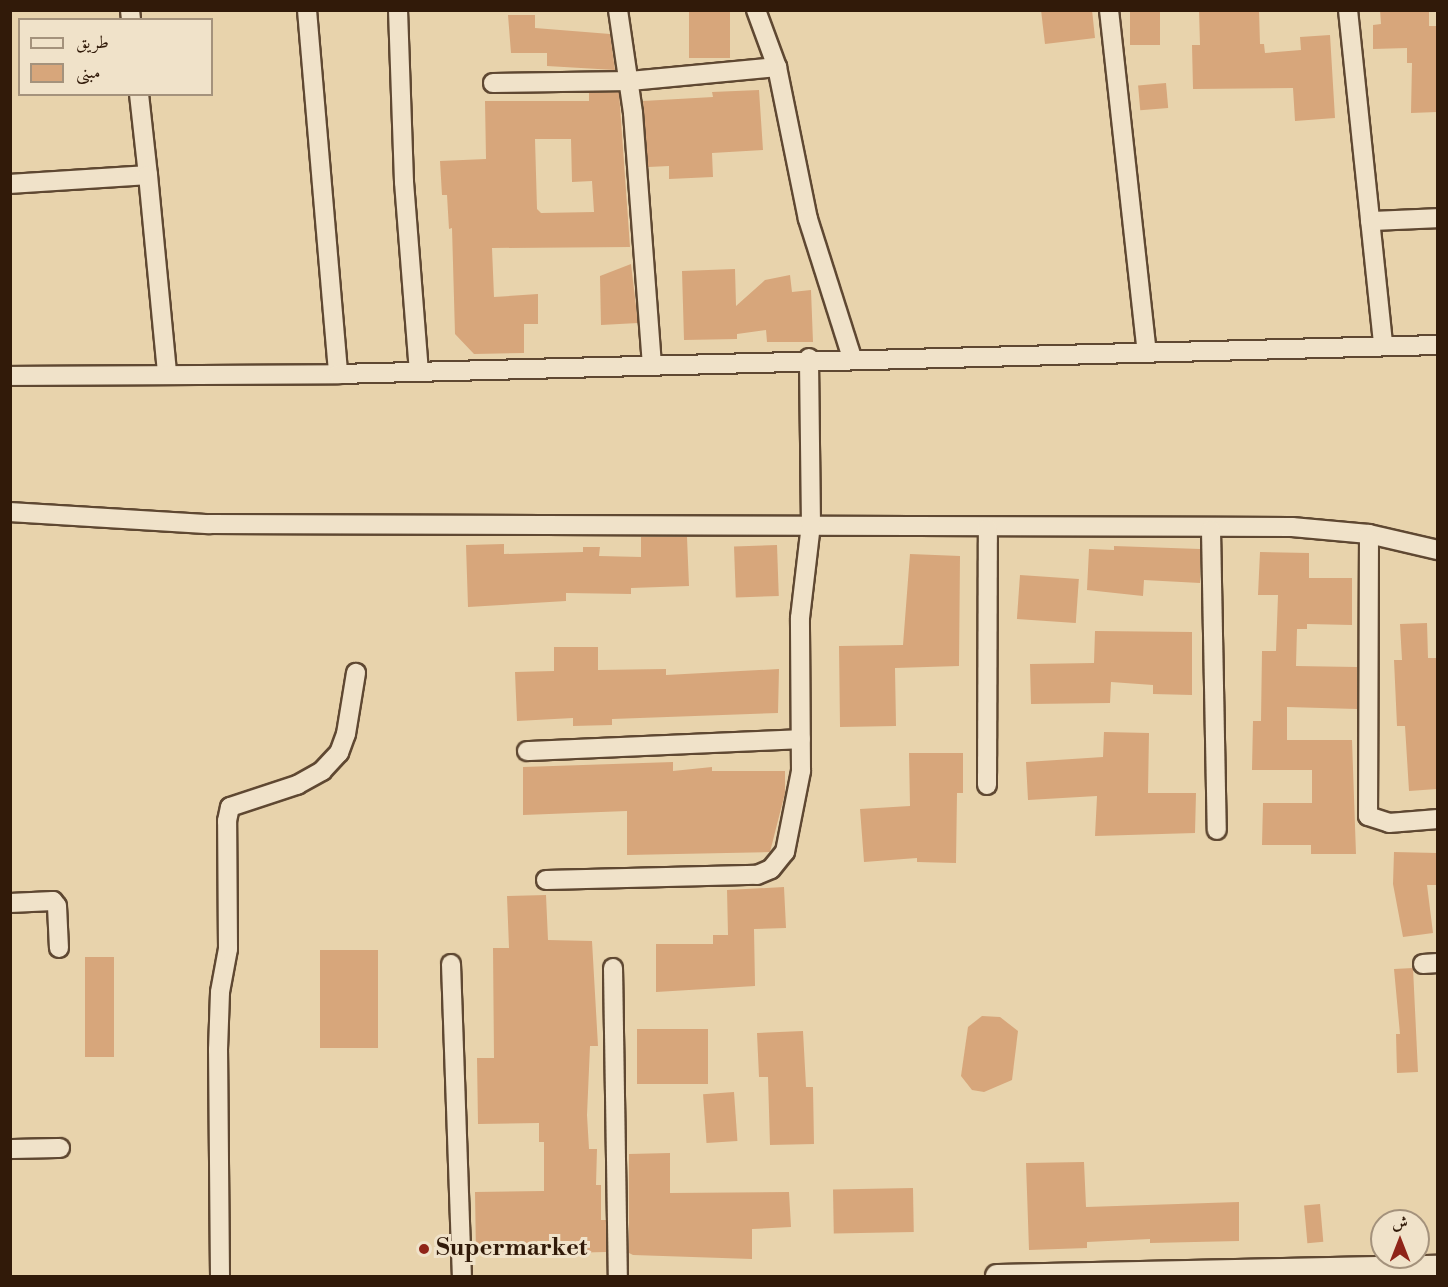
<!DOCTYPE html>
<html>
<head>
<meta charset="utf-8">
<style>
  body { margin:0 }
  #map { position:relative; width:1448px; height:1287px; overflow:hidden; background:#e8d3ac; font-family:"Libre Bodoni",Amiri,serif }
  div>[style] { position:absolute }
  .building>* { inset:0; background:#d7a67b; transform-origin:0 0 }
  .roads { filter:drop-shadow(2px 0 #5f4832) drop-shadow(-2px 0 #5f4832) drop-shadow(0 2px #5f4832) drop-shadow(0 -2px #5f4832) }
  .minor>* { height:18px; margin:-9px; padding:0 9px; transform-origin:9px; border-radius:9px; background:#f0e2c9 }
  .tertiary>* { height:22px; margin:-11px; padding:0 11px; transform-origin:11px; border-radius:11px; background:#f0e2c9 }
  .dots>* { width:16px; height:16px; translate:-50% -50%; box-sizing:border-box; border:3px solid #f0e2c9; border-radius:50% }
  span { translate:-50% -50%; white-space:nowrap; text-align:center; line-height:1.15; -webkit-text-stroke:6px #f0e2c9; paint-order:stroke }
  .poi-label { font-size:24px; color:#311a09; font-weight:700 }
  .left { translate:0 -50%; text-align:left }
  .frame { position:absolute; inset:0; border:12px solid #311a09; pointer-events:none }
  .legend { position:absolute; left:18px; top:18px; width:195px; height:78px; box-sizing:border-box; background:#f0e2c9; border:2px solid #a4927c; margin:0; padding:8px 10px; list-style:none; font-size:18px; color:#311a09 }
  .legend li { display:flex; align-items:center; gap:12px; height:30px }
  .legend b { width:30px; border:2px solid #a4927c }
  .north { position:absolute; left:1370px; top:1209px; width:60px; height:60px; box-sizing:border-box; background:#f0e2c9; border:2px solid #a4927c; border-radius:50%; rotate:0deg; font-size:16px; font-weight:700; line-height:24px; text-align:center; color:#311a09 }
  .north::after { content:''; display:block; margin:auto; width:21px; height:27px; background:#8f2418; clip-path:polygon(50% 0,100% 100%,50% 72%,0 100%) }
</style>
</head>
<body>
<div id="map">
  <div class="building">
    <i style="left:689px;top:10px;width:41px;height:48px"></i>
    <i style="clip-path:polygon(1041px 10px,1092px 10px,1095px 38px,1045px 44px)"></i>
    <i style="left:1130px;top:10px;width:30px;height:35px"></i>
    <i style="clip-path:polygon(1199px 10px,1259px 10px,1260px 44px,1264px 44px,1265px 53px,1301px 50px,1300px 37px,1330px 35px,1335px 118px,1295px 121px,1293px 88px,1193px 89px,1192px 45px,1200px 45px)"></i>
    <i style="clip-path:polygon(1380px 10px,1429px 10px,1429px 26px,1437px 26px,1437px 112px,1411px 113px,1412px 63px,1407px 63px,1407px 48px,1373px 49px,1373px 25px,1381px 24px)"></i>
    <i style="clip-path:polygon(508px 15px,535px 15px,535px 28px,610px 34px,615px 70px,547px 66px,547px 53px,511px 53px)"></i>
    <i style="left:1166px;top:83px;width:25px;height:28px;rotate:85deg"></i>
    <i style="clip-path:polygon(759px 90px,763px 150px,712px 153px,713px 177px,669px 179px,669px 166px,648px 167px,643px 101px,713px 97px,712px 92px)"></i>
    <i style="clip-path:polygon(evenodd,619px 92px,630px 247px,492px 248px,494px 297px,538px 294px,538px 324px,524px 324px,524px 353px,474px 354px,455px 334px,452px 228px,449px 229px,447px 195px,442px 195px,440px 161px,486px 159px,485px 101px,589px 101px,589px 93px,619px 92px,535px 139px,571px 139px,572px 182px,592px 181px,594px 212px,541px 213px,537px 209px,535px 139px)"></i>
    <i style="clip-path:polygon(631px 264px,638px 323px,601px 325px,600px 276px)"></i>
    <i style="clip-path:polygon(735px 269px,736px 306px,765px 280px,790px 275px,792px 292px,811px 290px,813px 342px,767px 342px,766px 330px,737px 334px,737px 339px,684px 340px,682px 271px)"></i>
    <i style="clip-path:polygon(641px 537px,687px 537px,689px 586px,631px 588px,631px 594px,566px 593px,566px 601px,468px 607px,466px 545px,504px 544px,504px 554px,583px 552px,583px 547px,600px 547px,599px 556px,641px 557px)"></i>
    <i style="left:777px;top:545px;width:51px;height:43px;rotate:88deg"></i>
    <i style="clip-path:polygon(1114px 546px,1200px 549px,1200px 583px,1144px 580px,1143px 596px,1087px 590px,1089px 549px,1114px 550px)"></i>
    <i style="clip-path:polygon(1260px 552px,1309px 553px,1309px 578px,1352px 578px,1352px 625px,1307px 624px,1307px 629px,1297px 629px,1296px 666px,1357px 667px,1357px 709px,1287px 707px,1287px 740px,1352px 740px,1356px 854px,1311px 854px,1311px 845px,1262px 845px,1263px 803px,1312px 803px,1312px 770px,1252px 770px,1253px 721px,1261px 721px,1262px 651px,1276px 651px,1278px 595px,1258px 595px)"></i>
    <i style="clip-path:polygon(910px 554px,960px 556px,959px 666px,895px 668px,896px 726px,840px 727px,839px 646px,903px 645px)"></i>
    <i style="left:1020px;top:575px;width:59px;height:44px;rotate:4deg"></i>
    <i style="clip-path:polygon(1427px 623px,1428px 658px,1437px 658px,1437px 789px,1409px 791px,1405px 726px,1397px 726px,1394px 660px,1402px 660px,1400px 624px)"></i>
    <i style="clip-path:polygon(1095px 631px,1192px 632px,1192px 695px,1153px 694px,1153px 685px,1111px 682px,1110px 703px,1031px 704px,1030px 664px,1094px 663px)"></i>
    <i style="clip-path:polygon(554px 647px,598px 647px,598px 670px,666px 669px,666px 675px,779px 669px,778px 713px,612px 719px,612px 725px,573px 726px,573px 718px,517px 721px,515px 672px,554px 671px)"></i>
    <i style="clip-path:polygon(1104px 732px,1149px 733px,1148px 793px,1196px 793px,1195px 833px,1095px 836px,1097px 796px,1028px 800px,1026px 762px,1103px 757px)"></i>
    <i style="clip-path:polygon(909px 753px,963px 753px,963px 793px,957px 793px,956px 863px,917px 862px,917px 858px,864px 862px,860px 809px,910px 806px)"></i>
    <i style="clip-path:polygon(673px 762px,673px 771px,712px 767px,712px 771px,785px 771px,785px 793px,770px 852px,627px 855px,627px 811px,523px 815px,523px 767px)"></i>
    <i style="clip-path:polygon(1394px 852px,1437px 853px,1437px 885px,1427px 885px,1433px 933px,1403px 937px,1393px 884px)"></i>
    <i style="clip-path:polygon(784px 887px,786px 928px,754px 929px,755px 986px,656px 992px,656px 944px,713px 944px,713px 935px,728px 935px,727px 890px)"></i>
    <i style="clip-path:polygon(546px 895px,548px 940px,592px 941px,598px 1046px,590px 1046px,587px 1115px,589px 1149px,597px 1149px,596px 1185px,601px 1185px,601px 1220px,606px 1220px,606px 1252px,476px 1255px,475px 1192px,544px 1191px,544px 1142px,539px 1142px,539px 1123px,478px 1124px,477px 1058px,494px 1058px,493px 948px,509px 948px,507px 896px)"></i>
    <i style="left:320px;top:950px;width:58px;height:98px"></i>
    <i style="left:85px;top:957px;width:29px;height:100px"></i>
    <i style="clip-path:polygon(1413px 968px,1418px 1072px,1397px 1073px,1396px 1034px,1400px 1034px,1394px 969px)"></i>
    <i style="clip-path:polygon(982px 1016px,1000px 1017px,1018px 1031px,1012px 1080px,984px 1092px,972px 1090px,961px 1076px,968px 1027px)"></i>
    <i style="left:637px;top:1029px;width:71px;height:55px"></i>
    <i style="clip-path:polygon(803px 1031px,806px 1087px,813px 1087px,814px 1144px,770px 1145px,768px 1077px,759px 1077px,757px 1033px)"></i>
    <i style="left:734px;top:1092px;width:49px;height:31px;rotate:86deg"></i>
    <i style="clip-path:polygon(670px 1153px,670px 1193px,789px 1192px,791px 1227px,752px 1229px,752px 1259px,633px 1255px,629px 1253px,629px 1154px)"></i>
    <i style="clip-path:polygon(1084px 1162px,1086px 1207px,1239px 1202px,1239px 1241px,1150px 1243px,1150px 1239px,1087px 1242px,1087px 1248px,1029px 1250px,1026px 1163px)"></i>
    <i style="left:913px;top:1188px;width:44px;height:80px;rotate:89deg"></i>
    <i style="left:1320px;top:1204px;width:38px;height:16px;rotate:85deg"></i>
  </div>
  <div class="roads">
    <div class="minor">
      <i style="left:130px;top:10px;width:10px;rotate:84deg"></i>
      <i style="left:307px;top:10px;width:365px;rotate:85.1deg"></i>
      <i style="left:398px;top:10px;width:172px;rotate:88deg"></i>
      <i style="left:404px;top:182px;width:190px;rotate:85.5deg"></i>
      <i style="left:618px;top:10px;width:104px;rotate:81.7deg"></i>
      <i style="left:633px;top:113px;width:253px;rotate:85.7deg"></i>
      <i style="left:756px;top:10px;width:61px;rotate:69.8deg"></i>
      <i style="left:777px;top:67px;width:155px;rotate:78.5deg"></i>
      <i style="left:808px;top:219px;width:146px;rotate:72.4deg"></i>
      <i style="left:1109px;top:10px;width:344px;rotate:83.7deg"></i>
      <i style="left:1348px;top:10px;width:337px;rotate:84deg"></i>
      <i style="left:493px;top:83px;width:137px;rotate:-0.8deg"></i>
      <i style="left:630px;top:81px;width:148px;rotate:-5.4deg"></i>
      <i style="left:139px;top:94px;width:81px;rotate:83.7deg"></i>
      <i style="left:10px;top:184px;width:138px;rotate:-3.7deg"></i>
      <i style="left:148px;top:175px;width:199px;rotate:84.5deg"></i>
      <i style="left:1370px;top:221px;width:68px;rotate:-2.5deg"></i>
      <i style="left:10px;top:376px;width:328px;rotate:-0.3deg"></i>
      <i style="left:338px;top:374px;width:1100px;rotate:-1.51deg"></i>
      <i style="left:10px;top:512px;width:199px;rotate:3.5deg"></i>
      <i style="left:209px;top:524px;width:1083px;rotate:0.16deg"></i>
      <i style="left:1292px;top:527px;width:77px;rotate:5.2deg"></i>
      <i style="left:1369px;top:534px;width:71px;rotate:13.1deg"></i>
      <i style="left:1211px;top:530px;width:300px;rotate:88.9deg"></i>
      <i style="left:1369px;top:534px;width:282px;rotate:90.2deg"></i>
      <i style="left:1368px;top:816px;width:22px;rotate:18deg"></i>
      <i style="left:1389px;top:823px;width:49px;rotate:-4.7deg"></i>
      <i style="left:527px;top:751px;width:274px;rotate:-2.5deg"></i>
      <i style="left:987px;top:785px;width:257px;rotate:-89.8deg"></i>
      <i style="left:546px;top:880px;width:211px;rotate:-1.4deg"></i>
      <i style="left:757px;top:875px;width:15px;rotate:-23deg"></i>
      <i style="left:771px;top:869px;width:22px;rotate:-51deg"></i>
      <i style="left:785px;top:852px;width:83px;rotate:-78.8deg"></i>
      <i style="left:801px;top:771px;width:153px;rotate:-90.4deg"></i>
      <i style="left:800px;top:618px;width:94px;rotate:-83.3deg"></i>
      <i style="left:811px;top:525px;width:167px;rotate:-90.7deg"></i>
      <i style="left:10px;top:903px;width:43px;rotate:-2.7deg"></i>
      <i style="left:53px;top:901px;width:6px;rotate:51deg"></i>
      <i style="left:57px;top:906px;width:42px;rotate:87.3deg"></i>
      <i style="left:451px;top:964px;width:312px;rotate:88deg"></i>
      <i style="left:1423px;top:964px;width:15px;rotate:-4deg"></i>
      <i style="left:613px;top:968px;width:308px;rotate:89.1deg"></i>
      <i style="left:10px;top:1149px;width:50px;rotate:-1.1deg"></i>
      <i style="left:220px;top:1276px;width:226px;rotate:-90.5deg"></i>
      <i style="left:218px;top:1050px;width:58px;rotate:-88deg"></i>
      <i style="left:220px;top:992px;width:44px;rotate:-79.5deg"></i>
      <i style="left:228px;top:949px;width:128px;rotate:-90.4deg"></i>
      <i style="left:227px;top:821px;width:14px;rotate:-78deg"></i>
      <i style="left:230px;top:807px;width:71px;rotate:-18.2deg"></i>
      <i style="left:297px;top:785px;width:29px;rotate:-29deg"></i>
      <i style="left:322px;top:771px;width:25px;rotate:-47deg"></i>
      <i style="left:339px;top:753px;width:20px;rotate:-70deg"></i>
      <i style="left:346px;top:734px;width:62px;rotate:-80.7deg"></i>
    </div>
    <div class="tertiary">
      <i style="left:997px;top:1276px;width:441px;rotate:-1.2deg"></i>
    </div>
  </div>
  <div class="dots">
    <i style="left:424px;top:1249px;background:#8f2418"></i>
  </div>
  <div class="poi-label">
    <span class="left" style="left:436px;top:1249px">Supermarket</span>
  </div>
  <div class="frame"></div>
  <ul class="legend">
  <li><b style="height:8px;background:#f0e2c9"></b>طريق</li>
  <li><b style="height:16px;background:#d7a67b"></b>مبنى</li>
  </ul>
  <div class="north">ش</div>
</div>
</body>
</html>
